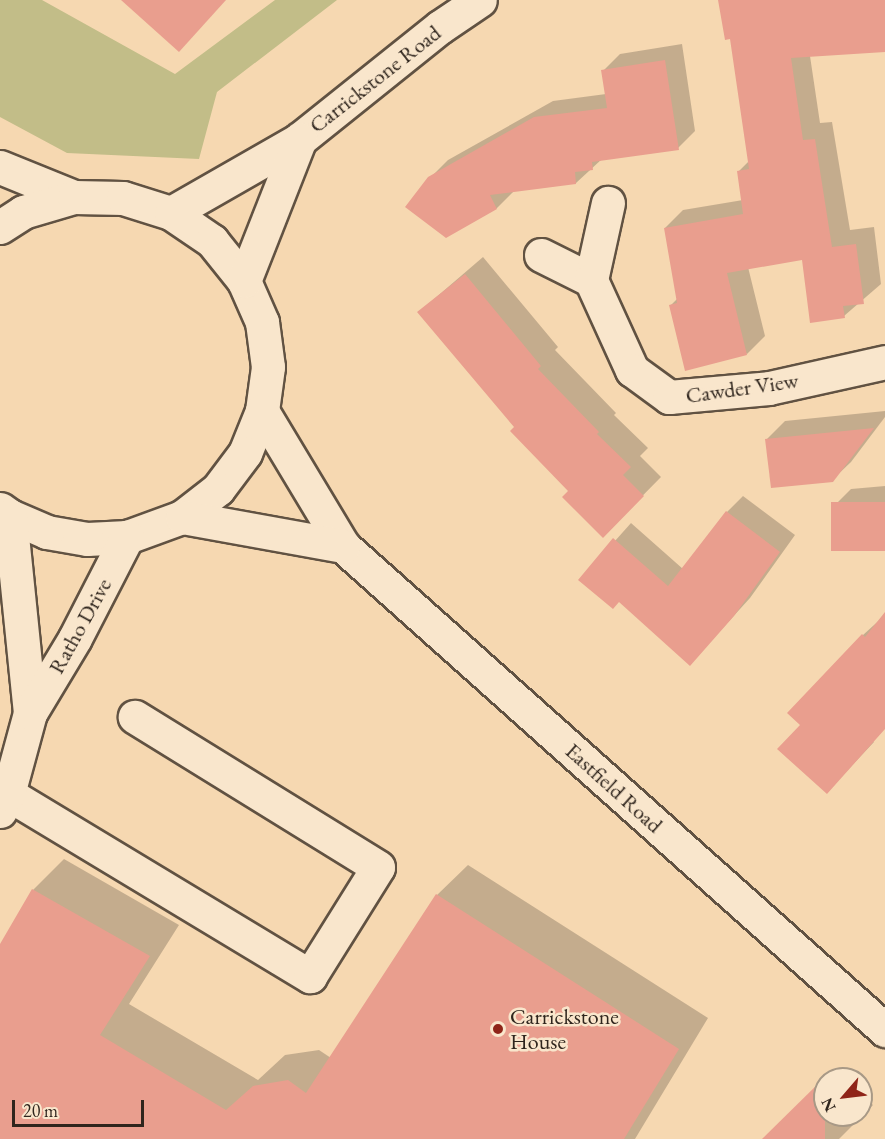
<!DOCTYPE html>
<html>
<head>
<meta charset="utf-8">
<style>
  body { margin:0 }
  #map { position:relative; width:885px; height:1139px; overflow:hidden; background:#f6d8b1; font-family:"EB Garamond",serif }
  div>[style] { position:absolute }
  .green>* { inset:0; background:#c2bd88 }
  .shadow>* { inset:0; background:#0003 }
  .building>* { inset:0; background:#e99e8e; transform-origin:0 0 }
  .roads { filter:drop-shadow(2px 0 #615242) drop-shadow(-2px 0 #615242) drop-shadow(0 2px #615242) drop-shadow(0 -2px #615242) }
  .minor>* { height:33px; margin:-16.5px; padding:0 16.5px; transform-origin:16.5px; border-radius:16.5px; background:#f9e6cc }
  .dots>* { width:16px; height:16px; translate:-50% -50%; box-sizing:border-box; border:3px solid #f9e6cc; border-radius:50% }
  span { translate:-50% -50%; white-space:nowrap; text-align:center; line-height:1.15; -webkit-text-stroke:5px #f9e6cc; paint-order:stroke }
  .street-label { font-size:22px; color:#2f251d }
  .poi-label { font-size:22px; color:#2f251d }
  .left { translate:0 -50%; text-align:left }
  .north { position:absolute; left:813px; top:1067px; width:60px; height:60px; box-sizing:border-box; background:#f9e6cc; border:2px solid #a89986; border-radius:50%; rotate:242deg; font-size:16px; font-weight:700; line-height:24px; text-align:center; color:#2f251d }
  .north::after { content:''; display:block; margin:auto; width:21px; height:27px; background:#8f2418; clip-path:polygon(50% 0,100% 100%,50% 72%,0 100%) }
  .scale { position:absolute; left:12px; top:1100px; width:132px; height:27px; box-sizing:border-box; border:3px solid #2f251d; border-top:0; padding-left:8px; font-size:18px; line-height:21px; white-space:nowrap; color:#2f251d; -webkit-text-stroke:4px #f9e6cc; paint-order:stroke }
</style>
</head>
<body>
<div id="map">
  <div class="green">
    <i style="clip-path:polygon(0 0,42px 0,175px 74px,275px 0,337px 0,217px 92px,199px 159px,67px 153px,0 117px)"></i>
  </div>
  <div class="shadow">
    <i style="clip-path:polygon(720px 0,885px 0,885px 51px,810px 56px,820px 123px,832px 122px,850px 230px,874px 227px,881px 284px,844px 316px,803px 258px,748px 267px,765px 336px,747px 354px,671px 305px,678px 298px,665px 228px,683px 210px,743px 200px,739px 171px,749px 161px,731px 38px)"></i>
    <i style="clip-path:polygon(682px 44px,695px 131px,678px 148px,602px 159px,576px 183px,514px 191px,497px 208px,446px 237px,430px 178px,448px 160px,553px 101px,606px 94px,603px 71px,620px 54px)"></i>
    <i style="clip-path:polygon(483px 257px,558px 347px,555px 350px,616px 413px,614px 415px,648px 448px,640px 456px,661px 477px,603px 536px,571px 491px,419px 312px)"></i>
    <i style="clip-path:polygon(885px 411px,885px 417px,851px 462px,832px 480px,767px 439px,785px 421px)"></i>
    <i style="clip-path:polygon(885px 486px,885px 550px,833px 507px,851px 489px)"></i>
    <i style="clip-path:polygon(743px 496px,795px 535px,750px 598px,690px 664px,620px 601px,581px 579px,631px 523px,683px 569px,727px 512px)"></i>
    <i style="clip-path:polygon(885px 615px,885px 713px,865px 734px,874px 742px,827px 792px,802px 724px,863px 635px)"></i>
    <i style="clip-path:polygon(64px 859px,179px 925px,129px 1004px,258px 1080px,285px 1055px,319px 1050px,331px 1058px,437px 895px,468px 865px,708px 1018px,635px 1139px,0 1139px,0 947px,33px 890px)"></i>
    <i style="clip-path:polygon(837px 1068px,848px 1079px,825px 1079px,825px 1115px,861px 1115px,861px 1093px,873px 1105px,839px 1139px,764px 1139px)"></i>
  </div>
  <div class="building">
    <i style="clip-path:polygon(121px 0,226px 0,179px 52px)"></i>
    <i style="clip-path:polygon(718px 0,885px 0,885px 52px,791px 58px,803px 140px,815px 139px,832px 247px,856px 244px,864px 304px,843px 306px,845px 318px,810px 323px,802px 260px,727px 273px,747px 355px,685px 371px,669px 305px,677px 303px,664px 228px,743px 214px,737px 171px,749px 169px,730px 39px,725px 40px)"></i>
    <i style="clip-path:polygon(665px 60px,679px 150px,592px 162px,593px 170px,575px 172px,576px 184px,490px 195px,497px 209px,446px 238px,405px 207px,428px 177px,534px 117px,607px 108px,601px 70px)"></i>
    <i style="clip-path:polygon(465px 274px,541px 366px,538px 369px,599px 432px,597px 434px,631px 467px,623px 475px,644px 496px,603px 538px,562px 497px,568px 491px,510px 431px,514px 427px,417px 312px)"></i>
    <i style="clip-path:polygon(874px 428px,833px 482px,771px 488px,765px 439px)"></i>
    <i style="left:885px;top:502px;width:49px;height:54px;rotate:90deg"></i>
    <i style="clip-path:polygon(726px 511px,780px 552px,734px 616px,690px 666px,619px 602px,613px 609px,578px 580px,613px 538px,668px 586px)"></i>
    <i style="clip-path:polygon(885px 612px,885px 729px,827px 794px,777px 749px,800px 725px,787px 713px,862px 634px,865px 637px)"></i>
    <i style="clip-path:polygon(32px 889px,150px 956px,100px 1035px,226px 1110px,253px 1086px,288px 1080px,306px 1093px,436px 894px,679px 1049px,624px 1139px,0 1139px,0 944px)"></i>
    <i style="clip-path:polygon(825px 1077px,825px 1139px,762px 1139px)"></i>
  </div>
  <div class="roads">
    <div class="minor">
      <i style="left:0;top:167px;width:80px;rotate:22.1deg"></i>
      <i style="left:171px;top:213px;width:149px;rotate:-29.8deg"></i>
      <i style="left:300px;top:139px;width:179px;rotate:-38.7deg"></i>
      <i style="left:440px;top:27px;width:48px;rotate:-34deg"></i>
      <i style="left:0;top:227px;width:27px;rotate:-33deg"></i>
      <i style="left:23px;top:212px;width:53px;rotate:-16.4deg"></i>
      <i style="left:74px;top:197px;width:49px;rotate:1.2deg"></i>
      <i style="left:123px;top:198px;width:50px;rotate:17.4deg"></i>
      <i style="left:171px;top:213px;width:50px;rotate:34.3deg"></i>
      <i style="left:212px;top:241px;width:51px;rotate:51.3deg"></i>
      <i style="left:244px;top:281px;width:45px;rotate:66.3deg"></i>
      <i style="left:262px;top:322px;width:45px;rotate:82.4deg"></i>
      <i style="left:268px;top:367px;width:44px;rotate:97.8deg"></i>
      <i style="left:262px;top:411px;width:45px;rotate:112deg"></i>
      <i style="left:245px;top:453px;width:45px;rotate:126.9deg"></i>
      <i style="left:218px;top:489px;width:46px;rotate:142.1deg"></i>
      <i style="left:182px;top:517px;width:59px;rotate:160deg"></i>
      <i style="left:127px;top:537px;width:40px;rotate:177.1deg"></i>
      <i style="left:87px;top:539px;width:41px;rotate:-170.1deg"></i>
      <i style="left:47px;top:532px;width:40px;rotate:-156.6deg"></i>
      <i style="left:10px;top:516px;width:12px;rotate:-145deg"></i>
      <i style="left:541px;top:255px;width:56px;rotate:26.6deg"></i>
      <i style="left:591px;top:280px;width:79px;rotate:-77.6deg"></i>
      <i style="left:591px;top:280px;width:99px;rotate:65.5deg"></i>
      <i style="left:632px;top:370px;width:46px;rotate:36.1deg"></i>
      <i style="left:669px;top:397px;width:100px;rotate:-5.1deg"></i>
      <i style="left:769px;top:388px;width:119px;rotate:-12.6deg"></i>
      <i style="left:244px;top:281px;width:153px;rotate:-68.5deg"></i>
      <i style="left:262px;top:411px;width:157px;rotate:59deg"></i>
      <i style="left:343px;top:546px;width:727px;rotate:41.76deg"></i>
      <i style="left:10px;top:516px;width:198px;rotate:84.2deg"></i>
      <i style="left:182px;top:517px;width:164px;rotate:10.2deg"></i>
      <i style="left:8px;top:794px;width:353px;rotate:31.1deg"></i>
      <i style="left:310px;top:976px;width:128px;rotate:-58deg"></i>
      <i style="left:378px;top:867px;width:286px;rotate:-148.3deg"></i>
      <i style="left:0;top:811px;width:19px;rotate:-65deg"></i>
      <i style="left:8px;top:794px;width:84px;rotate:-74.8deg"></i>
      <i style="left:30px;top:713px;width:87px;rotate:-59deg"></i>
      <i style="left:75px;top:638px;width:114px;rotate:-62.8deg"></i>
    </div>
  </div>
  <div class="dots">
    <i style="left:498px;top:1029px;background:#8f2418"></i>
  </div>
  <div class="street-label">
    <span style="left:375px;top:79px;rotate:-38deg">Carrickstone Road</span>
    <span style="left:742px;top:388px;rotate:-8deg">Cawder View</span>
    <span style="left:80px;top:626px;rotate:-61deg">Ratho Drive</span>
    <span style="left:614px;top:788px;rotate:42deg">Eastfield Road</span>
  </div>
  <div class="poi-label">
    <span class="left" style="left:510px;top:1029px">Carrickstone<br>House</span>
  </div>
  <div class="north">N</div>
  <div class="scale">20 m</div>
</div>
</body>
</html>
